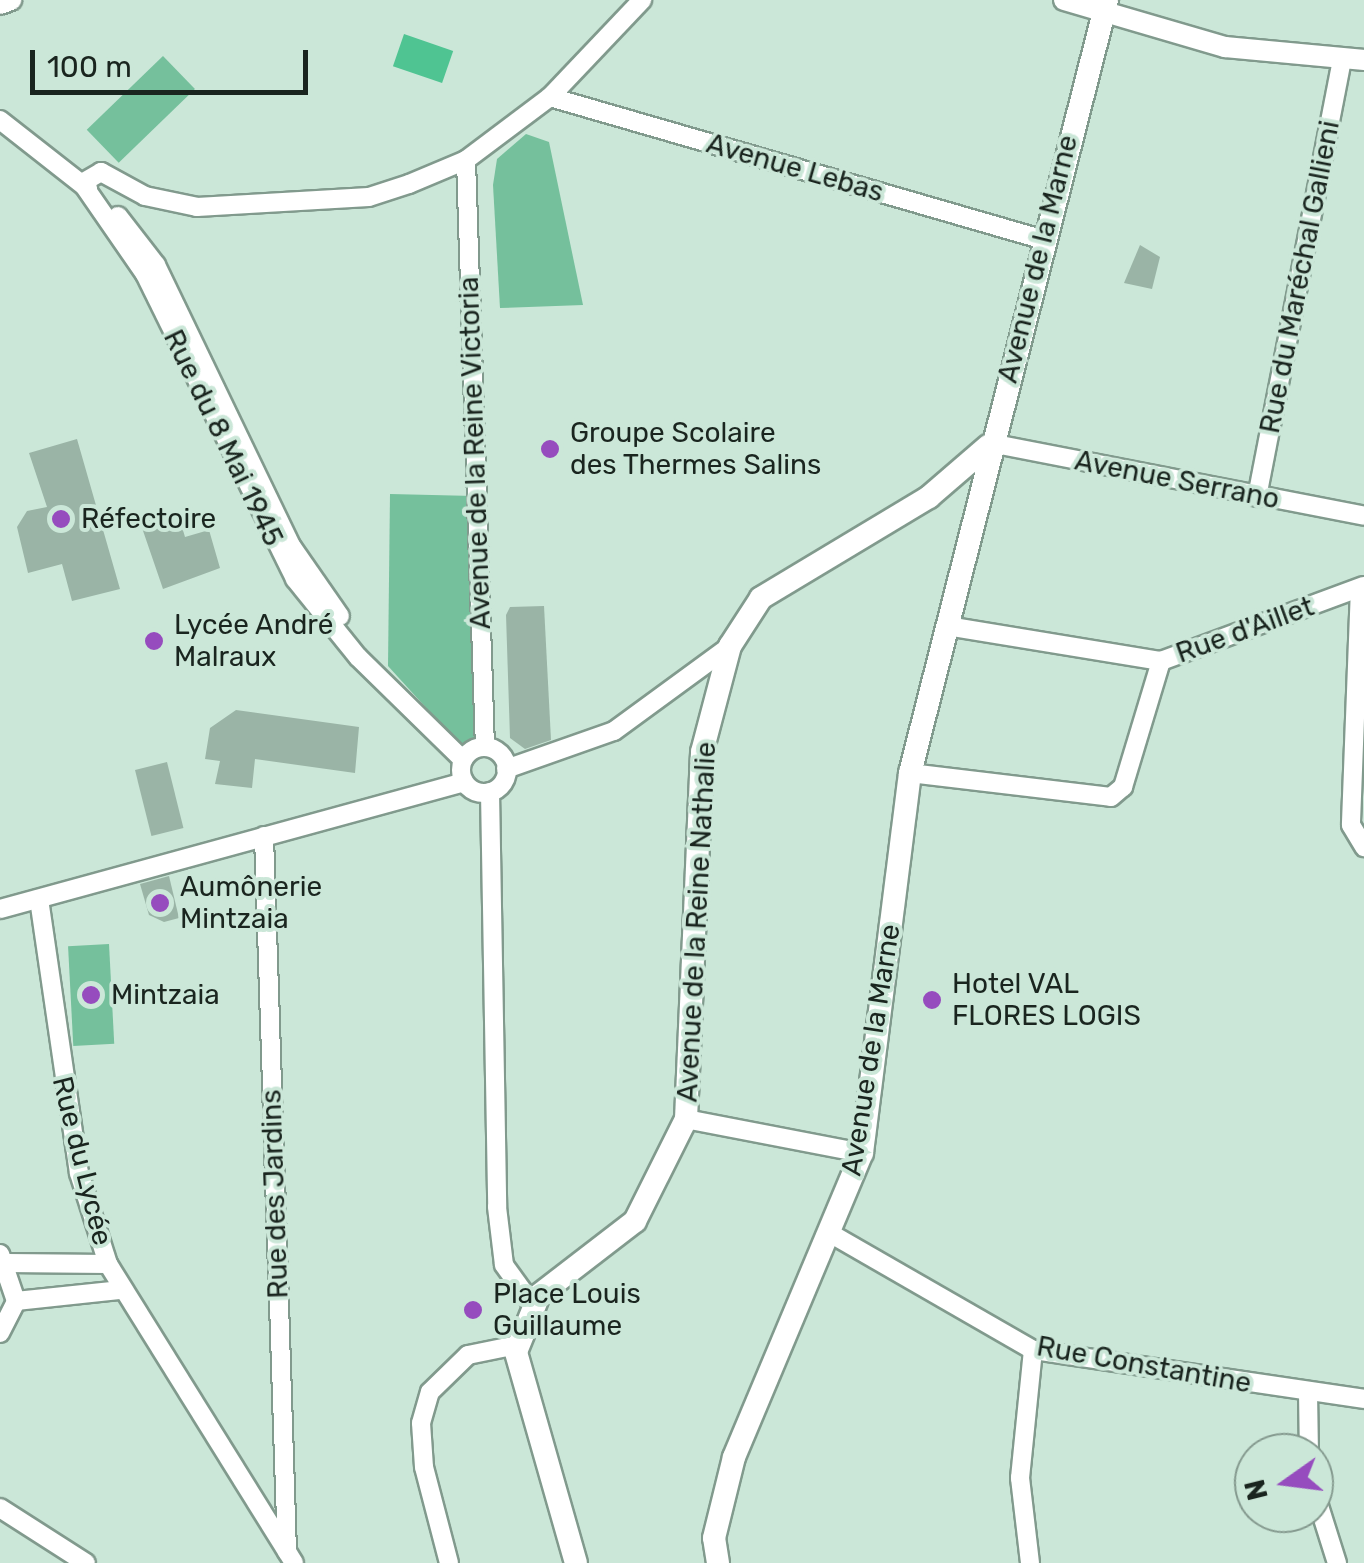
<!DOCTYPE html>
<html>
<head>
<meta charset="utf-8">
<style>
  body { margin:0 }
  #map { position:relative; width:1364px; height:1563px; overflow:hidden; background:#cbe7d8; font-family:Rubik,sans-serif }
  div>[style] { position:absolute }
  .green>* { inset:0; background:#75c09c; transform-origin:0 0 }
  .forest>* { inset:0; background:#4fc492; transform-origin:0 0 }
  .building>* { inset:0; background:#9ab4a6; transform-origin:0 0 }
  .roads { filter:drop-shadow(2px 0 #819a8d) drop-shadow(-2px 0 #819a8d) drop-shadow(0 2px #819a8d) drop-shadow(0 -2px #819a8d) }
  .minor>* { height:18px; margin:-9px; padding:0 9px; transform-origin:9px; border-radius:9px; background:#fff }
  .minor>.ring { margin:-9px; padding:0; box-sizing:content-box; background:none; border:18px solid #fff; border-radius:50% }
  .tertiary>* { height:20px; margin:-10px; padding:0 10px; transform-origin:10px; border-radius:10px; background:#fff }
  .secondary>* { height:22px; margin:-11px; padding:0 11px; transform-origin:11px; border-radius:11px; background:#fff }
  .dots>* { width:28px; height:28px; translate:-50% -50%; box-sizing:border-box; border:5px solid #cbe7d8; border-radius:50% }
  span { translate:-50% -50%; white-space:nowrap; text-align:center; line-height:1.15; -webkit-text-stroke:8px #cbe7d8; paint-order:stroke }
  .street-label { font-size:28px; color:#1a251f }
  .poi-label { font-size:28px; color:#1a251f }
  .left { translate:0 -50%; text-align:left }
  .north { position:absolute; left:1234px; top:1433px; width:100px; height:100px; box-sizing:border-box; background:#cbe7d8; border:2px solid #84998e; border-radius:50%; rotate:256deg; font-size:28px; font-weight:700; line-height:40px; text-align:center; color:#1a251f }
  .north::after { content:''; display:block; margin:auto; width:35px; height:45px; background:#964cbe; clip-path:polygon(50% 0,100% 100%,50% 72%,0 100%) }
  .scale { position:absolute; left:30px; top:50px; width:278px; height:45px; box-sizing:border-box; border:5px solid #1a251f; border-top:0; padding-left:12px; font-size:30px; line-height:35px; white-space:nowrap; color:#1a251f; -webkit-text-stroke:8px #cbe7d8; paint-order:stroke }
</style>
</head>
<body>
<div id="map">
  <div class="green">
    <i style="left:163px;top:56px;width:46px;height:106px;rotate:46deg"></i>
    <i style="clip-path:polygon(526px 134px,549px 142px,583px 305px,500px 308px,493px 185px,497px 159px)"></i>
    <i style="clip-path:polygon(390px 494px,474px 496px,479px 742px,459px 744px,388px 666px)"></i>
    <i style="left:109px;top:944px;width:100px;height:41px;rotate:87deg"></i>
  </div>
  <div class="forest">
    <i style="left:404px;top:34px;width:52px;height:34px;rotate:19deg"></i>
  </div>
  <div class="building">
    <i style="clip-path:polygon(1140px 245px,1160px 257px,1152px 289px,1124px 283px)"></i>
    <i style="clip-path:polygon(77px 439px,120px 589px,72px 601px,62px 564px,28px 573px,17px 527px,27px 511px,47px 507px,29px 453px)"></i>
    <i style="clip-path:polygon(178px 513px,185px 537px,209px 530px,220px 568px,163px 589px,140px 522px)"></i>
    <i style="clip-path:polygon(544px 606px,551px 740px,525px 749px,510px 738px,506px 615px,510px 607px)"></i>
    <i style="clip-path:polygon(236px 710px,359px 727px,355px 773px,255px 759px,252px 788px,215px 784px,220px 761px,205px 759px,210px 728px)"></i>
    <i style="left:167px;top:762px;width:68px;height:33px;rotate:76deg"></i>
    <i style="clip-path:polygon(169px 876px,179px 918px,164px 922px,149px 915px,140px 884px)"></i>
  </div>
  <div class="roads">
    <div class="minor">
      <i style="left:550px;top:97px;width:511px;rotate:16.13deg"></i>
      <i style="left:0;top:120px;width:112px;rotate:38.1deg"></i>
      <i style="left:466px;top:160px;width:587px;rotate:88.15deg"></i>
      <i style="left:82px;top:183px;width:111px;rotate:55.3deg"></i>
      <i style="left:145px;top:274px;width:340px;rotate:63.8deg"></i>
      <i style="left:295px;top:579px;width:100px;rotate:51.1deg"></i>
      <i style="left:358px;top:657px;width:147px;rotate:44.4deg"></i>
      <i style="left:82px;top:183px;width:22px;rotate:-30deg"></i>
      <i style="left:101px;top:172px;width:50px;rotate:28.6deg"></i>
      <i style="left:145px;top:196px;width:53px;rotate:11.9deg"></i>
      <i style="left:197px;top:207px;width:172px;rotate:-3.3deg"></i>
      <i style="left:369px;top:197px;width:42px;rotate:-18deg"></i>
      <i style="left:409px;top:184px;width:62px;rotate:-22.8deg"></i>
      <i style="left:466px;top:160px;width:105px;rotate:-36.9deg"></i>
      <i style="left:550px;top:97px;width:134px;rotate:-46.5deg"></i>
      <i style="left:118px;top:216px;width:62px;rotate:52.2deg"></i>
      <i style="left:156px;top:265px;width:313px;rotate:64.3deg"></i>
      <i style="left:292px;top:547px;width:84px;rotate:55.2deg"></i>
      <i style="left:990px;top:443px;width:381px;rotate:11deg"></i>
      <i style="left:1257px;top:497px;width:447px;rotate:-79deg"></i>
      <i style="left:1360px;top:588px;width:237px;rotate:92.2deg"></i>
      <i style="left:1351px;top:825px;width:26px;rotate:59deg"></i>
      <i style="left:947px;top:626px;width:217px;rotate:9.3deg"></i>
      <i style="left:1161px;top:661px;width:216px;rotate:-20.3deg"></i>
      <i class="ring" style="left:461px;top:747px;width:28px;height:28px"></i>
      <i style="left:506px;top:769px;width:114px;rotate:-19.4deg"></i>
      <i style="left:614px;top:731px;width:144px;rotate:-36.2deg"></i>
      <i style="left:910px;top:773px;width:202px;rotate:6.8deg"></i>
      <i style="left:1111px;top:797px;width:16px;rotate:-40deg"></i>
      <i style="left:1123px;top:787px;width:132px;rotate:-73.2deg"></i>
      <i style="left:490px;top:792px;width:415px;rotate:89deg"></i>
      <i style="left:497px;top:1207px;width:58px;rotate:83.1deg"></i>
      <i style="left:504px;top:1265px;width:49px;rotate:54.1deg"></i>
      <i style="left:264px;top:836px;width:716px;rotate:88.16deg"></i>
      <i style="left:39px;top:899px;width:277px;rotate:81.7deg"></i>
      <i style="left:79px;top:1173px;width:96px;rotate:72.3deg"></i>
      <i style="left:108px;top:1264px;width:352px;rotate:58.1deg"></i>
      <i style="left:0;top:909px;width:481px;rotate:-15.3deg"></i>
      <i style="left:686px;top:1119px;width:179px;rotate:10.9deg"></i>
      <i style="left:833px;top:1235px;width:231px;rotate:29.9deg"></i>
      <i style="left:1033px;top:1350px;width:335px;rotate:8.4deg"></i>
      <i style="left:0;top:1254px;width:50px;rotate:71.2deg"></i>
      <i style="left:7px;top:1263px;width:101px;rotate:0.6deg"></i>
      <i style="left:16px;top:1301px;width:106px;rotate:-6deg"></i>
      <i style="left:0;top:1333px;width:36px;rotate:-63deg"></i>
      <i style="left:1308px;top:1392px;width:61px;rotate:89.1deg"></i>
      <i style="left:1314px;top:1490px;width:77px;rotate:72.5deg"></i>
      <i style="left:0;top:1508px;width:102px;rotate:32.6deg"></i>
      <i style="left:449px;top:1563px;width:99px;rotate:-104.6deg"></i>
      <i style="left:424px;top:1467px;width:44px;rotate:-93.9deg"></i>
      <i style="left:421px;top:1423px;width:32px;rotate:-74deg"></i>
      <i style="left:430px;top:1392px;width:53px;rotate:-44.2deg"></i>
      <i style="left:468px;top:1355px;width:50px;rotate:-11.5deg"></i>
      <i style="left:1030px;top:1563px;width:86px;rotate:-96.7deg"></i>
      <i style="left:1020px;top:1478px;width:129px;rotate:-84.2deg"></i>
    </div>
    <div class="tertiary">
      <i style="left:1064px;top:0;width:168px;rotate:16.3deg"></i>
      <i style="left:1225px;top:47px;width:140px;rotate:5.3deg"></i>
      <i style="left:0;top:4px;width:12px;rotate:-20deg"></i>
    </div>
    <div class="secondary">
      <i style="left:576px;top:1563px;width:219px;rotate:-105.9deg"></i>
      <i style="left:516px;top:1352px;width:61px;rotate:-68deg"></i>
      <i style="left:539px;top:1295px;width:121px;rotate:-37.6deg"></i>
      <i style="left:635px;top:1221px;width:114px;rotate:-63.4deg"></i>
      <i style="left:686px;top:1119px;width:367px;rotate:-87.5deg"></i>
      <i style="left:702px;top:752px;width:110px;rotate:-75.2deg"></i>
      <i style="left:730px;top:646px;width:57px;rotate:-57.1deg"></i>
      <i style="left:761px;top:598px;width:196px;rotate:-31deg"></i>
      <i style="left:929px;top:497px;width:78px;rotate:-40.8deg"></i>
      <i style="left:718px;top:1563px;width:25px;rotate:-99deg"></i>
      <i style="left:714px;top:1538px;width:83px;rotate:-76.1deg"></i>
      <i style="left:734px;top:1457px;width:330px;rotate:-67.2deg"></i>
      <i style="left:862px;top:1153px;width:383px;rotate:-82.8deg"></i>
      <i style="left:910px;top:773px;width:798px;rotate:-75.7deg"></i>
    </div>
  </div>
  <div class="dots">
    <i style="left:550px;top:449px;background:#964cbe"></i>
    <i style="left:61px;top:519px;background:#964cbe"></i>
    <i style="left:154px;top:641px;background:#964cbe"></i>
    <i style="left:160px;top:903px;background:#964cbe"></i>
    <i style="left:91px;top:995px;background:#964cbe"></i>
    <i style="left:932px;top:1000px;background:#964cbe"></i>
    <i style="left:473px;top:1310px;background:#964cbe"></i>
  </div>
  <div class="street-label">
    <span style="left:795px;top:168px;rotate:16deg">Avenue Lebas</span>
    <span style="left:1038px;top:259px;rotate:-76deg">Avenue de la Marne</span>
    <span style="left:1300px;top:277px;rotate:-79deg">Rue du Maréchal Gallieni</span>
    <span style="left:223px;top:438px;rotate:64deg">Rue du 8 Mai 1945</span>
    <span style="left:475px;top:453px;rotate:-92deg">Avenue de la Reine Victoria</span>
    <span style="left:1177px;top:480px;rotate:11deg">Avenue Serrano</span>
    <span style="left:1245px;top:630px;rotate:-20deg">Rue d'Aillet</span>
    <span style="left:697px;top:922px;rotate:-87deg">Avenue de la Reine Nathalie</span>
    <span style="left:871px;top:1050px;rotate:-81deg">Avenue de la Marne</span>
    <span style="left:82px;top:1161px;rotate:76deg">Rue du Lycée</span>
    <span style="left:275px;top:1194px;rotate:-92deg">Rue des Jardins</span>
    <span style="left:1144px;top:1365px;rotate:10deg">Rue Constantine</span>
  </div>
  <div class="poi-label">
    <span class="left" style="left:570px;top:449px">Groupe Scolaire<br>des Thermes Salins</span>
    <span class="left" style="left:81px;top:519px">Réfectoire</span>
    <span class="left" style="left:174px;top:641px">Lycée André<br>Malraux</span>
    <span class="left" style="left:180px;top:903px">Aumônerie<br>Mintzaia</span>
    <span class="left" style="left:952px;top:1000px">Hotel VAL<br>FLORES LOGIS</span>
    <span class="left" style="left:111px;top:995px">Mintzaia</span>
    <span class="left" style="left:493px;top:1310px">Place Louis<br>Guillaume</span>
  </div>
  <div class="north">N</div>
  <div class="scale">100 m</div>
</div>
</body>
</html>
